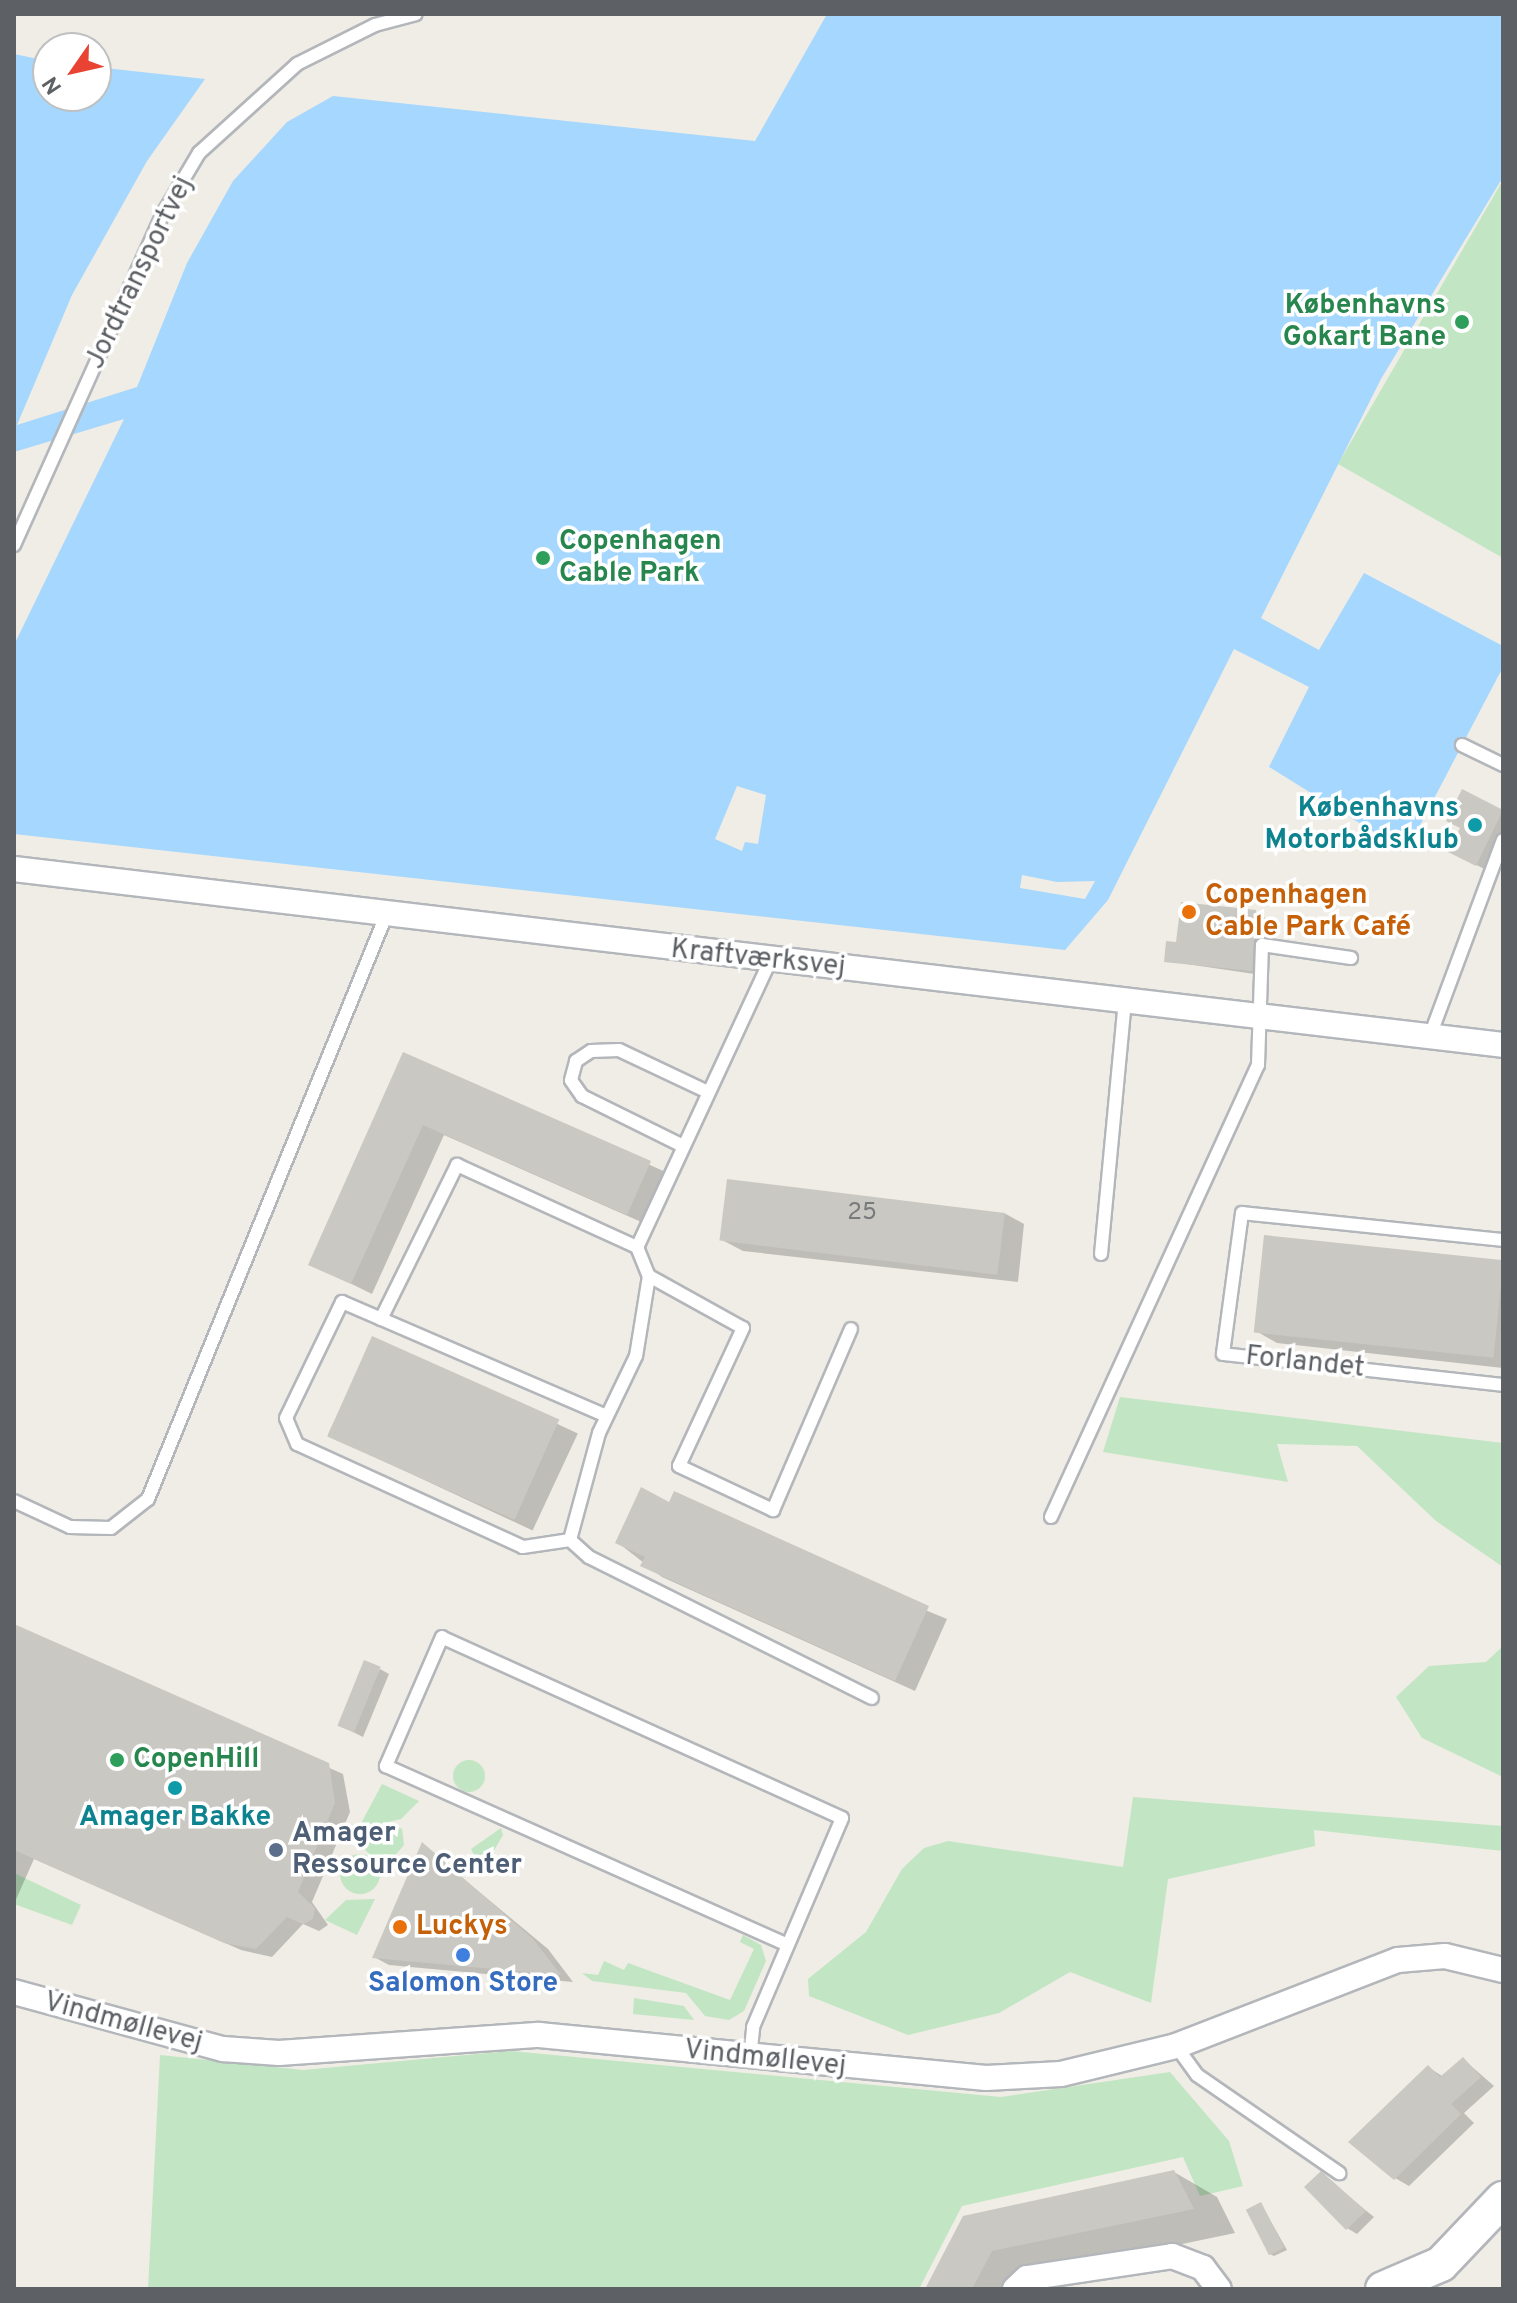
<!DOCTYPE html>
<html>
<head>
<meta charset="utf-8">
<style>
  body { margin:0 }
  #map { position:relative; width:1517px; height:2303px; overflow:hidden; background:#efede5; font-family:Overpass,sans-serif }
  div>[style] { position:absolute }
  .green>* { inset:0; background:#c2e6c3 }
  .round { border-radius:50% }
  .water>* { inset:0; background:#a6d7fe }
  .pier>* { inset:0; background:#efede5 }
  .shadow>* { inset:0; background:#0003; transform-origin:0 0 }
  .building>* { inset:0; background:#cac8c2; transform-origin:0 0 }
  .roads { filter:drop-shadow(2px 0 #b3b6ba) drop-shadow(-2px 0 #b3b6ba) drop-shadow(0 2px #b3b6ba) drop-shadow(0 -2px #b3b6ba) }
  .lane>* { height:12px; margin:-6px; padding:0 6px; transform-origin:6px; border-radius:6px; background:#fff }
  .street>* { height:24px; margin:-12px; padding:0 12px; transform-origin:12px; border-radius:12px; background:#fff }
  .secondary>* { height:34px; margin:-17px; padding:0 17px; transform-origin:17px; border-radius:17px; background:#fff }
  .dots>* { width:22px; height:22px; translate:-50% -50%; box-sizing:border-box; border:4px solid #fff; border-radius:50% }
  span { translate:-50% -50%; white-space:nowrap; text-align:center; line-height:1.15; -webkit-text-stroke:7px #fff; paint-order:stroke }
  .number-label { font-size:24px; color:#787b7c }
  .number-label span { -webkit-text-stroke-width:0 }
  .street-label { font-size:28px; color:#5d6165 }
  .leisure-label { font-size:28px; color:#27864d; font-weight:700 }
  .right { translate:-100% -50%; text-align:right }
  .left { translate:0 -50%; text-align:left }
  .culture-label { font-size:28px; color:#0d838f; font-weight:700 }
  .food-label { font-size:28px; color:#c56008; font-weight:700 }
  .service-label { font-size:28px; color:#4e5e75; font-weight:700 }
  .shop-label { font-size:28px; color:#366cbe; font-weight:700 }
  .frame { position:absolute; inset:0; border:16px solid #5d6165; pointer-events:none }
  .north { position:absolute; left:32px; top:32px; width:80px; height:80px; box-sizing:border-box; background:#fff; border:2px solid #bec0c1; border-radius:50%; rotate:236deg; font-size:22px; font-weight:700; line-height:32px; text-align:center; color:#5d6165 }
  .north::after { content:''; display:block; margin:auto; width:28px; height:36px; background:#e84333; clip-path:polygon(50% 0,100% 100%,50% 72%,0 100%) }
</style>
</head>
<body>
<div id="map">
  <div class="green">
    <i style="clip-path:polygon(1503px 180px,1503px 558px,1338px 464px)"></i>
    <i style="clip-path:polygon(1120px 1397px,1503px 1443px,1503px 1567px,1436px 1521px,1357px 1446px,1277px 1444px,1288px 1482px,1103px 1452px)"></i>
    <i style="clip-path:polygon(1503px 1646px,1503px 1777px,1422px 1738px,1396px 1697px,1429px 1666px,1486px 1662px)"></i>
    <i class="round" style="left:453px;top:1760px;width:32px;height:32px"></i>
    <i style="clip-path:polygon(382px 1784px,419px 1801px,401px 1819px,358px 1829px)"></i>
    <i style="clip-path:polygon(1133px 1797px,1503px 1826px,1503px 1851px,1314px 1830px,1315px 1846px,1168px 1879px,1151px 2003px,1070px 1972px,999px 2013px,908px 2035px,809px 1996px,808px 1979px,866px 1932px,902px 1869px,924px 1848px,948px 1841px,1123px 1867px)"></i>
    <i style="clip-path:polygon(402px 1828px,404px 1845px,385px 1867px,366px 1851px,361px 1836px)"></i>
    <i style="clip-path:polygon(501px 1828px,503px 1835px,482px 1871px,471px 1849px)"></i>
    <i class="round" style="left:340px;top:1854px;width:40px;height:40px"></i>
    <i style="clip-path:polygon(14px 1873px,81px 1905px,72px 1925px,14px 1904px)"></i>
    <i style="clip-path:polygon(375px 1899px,357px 1935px,325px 1920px,346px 1900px)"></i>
    <i style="clip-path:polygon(743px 1935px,761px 1945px,766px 1961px,744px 2011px,729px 2020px,705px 2016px,686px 1993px,592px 1981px,582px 1973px,598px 1975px,604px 1961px,624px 1970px,628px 1963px,730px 2000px,754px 1949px,740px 1942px)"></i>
    <i style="clip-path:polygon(634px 1998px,684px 2006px,694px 2020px,633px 2014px)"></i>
    <i style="clip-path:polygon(511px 2051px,1001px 2097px,1170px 2072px,1229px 2141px,1243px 2186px,1200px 2196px,1183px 2157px,962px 2206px,919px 2289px,148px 2289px,160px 2055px,303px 2070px)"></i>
  </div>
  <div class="water">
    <i style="clip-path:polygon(827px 14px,1503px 14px,1503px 177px,1381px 379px,1261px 618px,1319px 650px,1364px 573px,1503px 646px,1503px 667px,1406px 852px,1269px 767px,1309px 687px,1234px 649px,1108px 900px,1065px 950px,14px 834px,14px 645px,124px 419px,14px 452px,14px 54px,48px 61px,48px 96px,96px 96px,96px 67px,205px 79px,147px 161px,72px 295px,17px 425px,137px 387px,187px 263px,233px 181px,287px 122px,333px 96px,755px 141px)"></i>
  </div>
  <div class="pier">
    <i style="clip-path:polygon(737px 786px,766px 795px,758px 844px,745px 842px,742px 851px,715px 839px)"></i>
    <i style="clip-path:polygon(1022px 875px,1057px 882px,1095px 881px,1085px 899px,1020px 888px)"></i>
  </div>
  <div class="shadow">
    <i style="clip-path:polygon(1463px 792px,1503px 812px,1503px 851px,1492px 873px,1465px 859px)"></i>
    <i style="clip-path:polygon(1256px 912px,1265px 918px,1261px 975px,1166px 961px,1178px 944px)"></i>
    <i style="clip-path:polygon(404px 1054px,670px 1174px,648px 1225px,444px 1135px,372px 1294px,311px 1264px)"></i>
    <i style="clip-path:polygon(1004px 1213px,1024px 1224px,1018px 1282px,743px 1251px,722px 1240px)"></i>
    <i style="clip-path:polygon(1503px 1264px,1503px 1368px,1277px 1343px,1256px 1331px)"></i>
    <i style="left:373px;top:1338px;width:226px;height:107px;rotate:25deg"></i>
    <i style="clip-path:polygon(670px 1505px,947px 1619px,915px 1691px,662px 1577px,617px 1542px)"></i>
    <i style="clip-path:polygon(14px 1627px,343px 1774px,350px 1812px,312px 1902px,328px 1925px,319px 1931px,303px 1924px,272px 1957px,241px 1950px,34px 1859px,14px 1904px)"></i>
    <i style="clip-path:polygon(380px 1669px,389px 1674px,363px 1737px,349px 1730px)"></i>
    <i style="clip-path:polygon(423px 1845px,548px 1949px,573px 1982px,389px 1965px,374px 1957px)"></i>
    <i style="clip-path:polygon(1463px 2059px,1494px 2086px,1464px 2113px,1474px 2123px,1409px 2186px,1395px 2178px,1428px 2067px,1442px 2076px)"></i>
    <i style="clip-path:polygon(1174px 2172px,1217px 2197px,1235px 2233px,1034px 2275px,1027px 2289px,927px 2289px,965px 2218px)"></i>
    <i style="clip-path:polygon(1321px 2174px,1374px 2217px,1357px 2234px,1347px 2228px)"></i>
    <i style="clip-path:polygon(1261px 2204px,1287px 2250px,1274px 2256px,1270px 2254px)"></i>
  </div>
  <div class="building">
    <i style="clip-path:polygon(1462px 789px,1503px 810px,1476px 866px,1448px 852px,1460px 828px,1446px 821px)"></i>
    <i style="clip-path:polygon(1181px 902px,1256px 910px,1252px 971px,1164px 962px,1166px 941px,1176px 942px)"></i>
    <i style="clip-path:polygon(403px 1052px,651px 1161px,627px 1215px,423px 1125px,351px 1284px,308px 1265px)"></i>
    <i style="left:727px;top:1179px;width:280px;height:62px;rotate:7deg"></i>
    <i style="left:1264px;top:1235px;width:241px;height:98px;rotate:6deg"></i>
    <i style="left:372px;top:1336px;width:205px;height:110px;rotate:24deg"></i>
    <i style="clip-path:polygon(641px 1487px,669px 1502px,674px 1491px,929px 1606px,895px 1681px,640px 1566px,645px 1557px,615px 1543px)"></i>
    <i style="clip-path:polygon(14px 1624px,329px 1763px,335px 1803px,298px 1892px,315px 1908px,313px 1919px,303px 1924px,287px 1917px,256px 1949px,224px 1943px,14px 1850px)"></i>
    <i style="left:364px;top:1660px;width:18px;height:71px;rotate:22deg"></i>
    <i style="clip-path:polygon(422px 1842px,533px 1939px,561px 1975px,372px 1958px)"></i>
    <i style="clip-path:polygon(1463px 2057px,1481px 2077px,1451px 2104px,1461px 2114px,1394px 2180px,1348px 2142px,1428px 2065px,1440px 2077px)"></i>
    <i style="clip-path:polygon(1174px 2170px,1194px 2209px,992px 2251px,972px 2289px,925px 2289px,963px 2216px)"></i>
    <i style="clip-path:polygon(1321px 2171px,1366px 2211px,1346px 2230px,1304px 2187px)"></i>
    <i style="left:1261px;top:2202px;width:51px;height:17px;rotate:63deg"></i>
  </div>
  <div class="roads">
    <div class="lane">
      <i style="left:14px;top:545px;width:365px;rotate:-65.8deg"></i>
      <i style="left:164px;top:212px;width:69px;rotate:-59.3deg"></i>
      <i style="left:199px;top:153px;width:132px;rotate:-42.2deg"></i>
      <i style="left:297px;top:64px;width:87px;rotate:-26.6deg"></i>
      <i style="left:375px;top:25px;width:42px;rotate:-15deg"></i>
      <i style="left:1462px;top:745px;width:46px;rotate:26deg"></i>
      <i style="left:770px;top:961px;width:315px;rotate:114.9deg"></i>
      <i style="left:637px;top:1247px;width:31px;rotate:68deg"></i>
      <i style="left:649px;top:1276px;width:81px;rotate:99.2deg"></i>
      <i style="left:636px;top:1356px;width:85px;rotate:115.7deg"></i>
      <i style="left:599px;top:1433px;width:111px;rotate:105.2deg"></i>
      <i style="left:570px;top:1540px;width:25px;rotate:42deg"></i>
      <i style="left:589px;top:1557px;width:316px;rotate:26.5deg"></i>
      <i style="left:1430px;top:1036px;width:209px;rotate:-69.6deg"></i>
      <i style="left:683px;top:1146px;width:113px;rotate:-153.7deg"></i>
      <i style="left:582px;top:1096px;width:19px;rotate:-125deg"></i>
      <i style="left:571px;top:1080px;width:20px;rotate:-75deg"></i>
      <i style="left:576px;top:1061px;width:18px;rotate:-34deg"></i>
      <i style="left:591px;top:1051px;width:28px;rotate:-2deg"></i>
      <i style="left:619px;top:1050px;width:98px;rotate:25.3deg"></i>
      <i style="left:1503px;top:1240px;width:262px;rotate:-174.1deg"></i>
      <i style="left:1242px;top:1213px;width:142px;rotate:97.7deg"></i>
      <i style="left:1223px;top:1354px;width:282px;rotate:6.3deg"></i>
      <i style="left:1101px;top:1254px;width:254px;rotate:-84.6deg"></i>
      <i style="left:649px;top:1276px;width:107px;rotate:29deg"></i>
      <i style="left:743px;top:1328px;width:152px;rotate:114.9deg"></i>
      <i style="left:679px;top:1466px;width:104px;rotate:25.1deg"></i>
      <i style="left:773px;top:1510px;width:197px;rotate:-66.7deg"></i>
      <i style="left:381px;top:1319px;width:172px;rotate:-63.7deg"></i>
      <i style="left:457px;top:1165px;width:198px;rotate:24.5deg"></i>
      <i style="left:14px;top:1501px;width:62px;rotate:24.9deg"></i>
      <i style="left:70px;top:1527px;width:41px;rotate:1.4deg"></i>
      <i style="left:111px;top:1528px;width:47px;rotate:-38.1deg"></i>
      <i style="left:148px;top:1499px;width:627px;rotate:-67.81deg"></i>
      <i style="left:1051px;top:1517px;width:497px;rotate:-65.4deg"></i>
      <i style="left:1258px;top:1065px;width:120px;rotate:-88.1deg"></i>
      <i style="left:1262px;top:945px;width:90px;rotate:8.3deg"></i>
      <i style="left:570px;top:1540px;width:48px;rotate:171.5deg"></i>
      <i style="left:523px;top:1547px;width:248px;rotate:-155.5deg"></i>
      <i style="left:297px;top:1444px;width:28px;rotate:-113deg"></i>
      <i style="left:286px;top:1418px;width:129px;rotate:-64.2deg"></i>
      <i style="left:342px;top:1302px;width:288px;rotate:23.3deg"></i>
      <i style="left:1176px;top:2046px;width:36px;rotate:54deg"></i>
      <i style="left:1197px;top:2075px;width:173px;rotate:34.6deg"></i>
      <i style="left:750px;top:2058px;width:31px;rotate:-84deg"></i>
      <i style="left:753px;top:2027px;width:227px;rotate:-66.9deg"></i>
      <i style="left:842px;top:1818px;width:439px;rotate:-155.7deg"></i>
      <i style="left:442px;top:1637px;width:141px;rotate:113.5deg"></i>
      <i style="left:386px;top:1766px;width:438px;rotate:24deg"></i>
    </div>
    <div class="street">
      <i style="left:14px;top:869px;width:1499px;rotate:6.74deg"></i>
      <i style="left:14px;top:1992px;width:217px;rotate:15.3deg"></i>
      <i style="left:223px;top:2049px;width:56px;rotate:4.1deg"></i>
      <i style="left:279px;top:2053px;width:261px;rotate:-4deg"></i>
      <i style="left:539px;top:2035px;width:449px;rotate:5.5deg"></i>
      <i style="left:986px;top:2078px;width:75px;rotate:-3.1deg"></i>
      <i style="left:1061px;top:2074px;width:118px;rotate:-13.7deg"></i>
      <i style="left:1176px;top:2046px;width:238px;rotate:-21.2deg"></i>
      <i style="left:1398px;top:1960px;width:47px;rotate:-4.9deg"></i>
      <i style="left:1445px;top:1956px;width:60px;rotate:13.6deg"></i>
      <i style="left:1015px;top:2289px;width:16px;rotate:-43deg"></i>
      <i style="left:1027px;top:2278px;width:147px;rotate:-8.6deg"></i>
      <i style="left:1172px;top:2256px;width:33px;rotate:21deg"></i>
      <i style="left:1203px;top:2268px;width:26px;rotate:53deg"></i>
    </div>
    <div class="secondary">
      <i style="left:1383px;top:2289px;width:63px;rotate:-23.3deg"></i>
      <i style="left:1441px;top:2264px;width:90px;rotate:-46.4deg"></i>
    </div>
  </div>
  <div class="dots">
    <i style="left:1462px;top:322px;background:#2e9e5b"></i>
    <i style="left:543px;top:558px;background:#2e9e5b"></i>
    <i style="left:1475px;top:825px;background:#0f9aa8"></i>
    <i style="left:1189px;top:912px;background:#e8710a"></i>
    <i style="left:117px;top:1760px;background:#2e9e5b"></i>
    <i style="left:175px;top:1788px;background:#0f9aa8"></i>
    <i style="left:276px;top:1850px;background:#5c6f8a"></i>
    <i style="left:400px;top:1927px;background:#e8710a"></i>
    <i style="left:463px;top:1955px;background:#3f7fe0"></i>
  </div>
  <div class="number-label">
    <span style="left:862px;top:1214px">25</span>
  </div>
  <div class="street-label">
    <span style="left:140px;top:273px;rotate:-64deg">Jordtransportvej</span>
    <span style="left:758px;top:959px;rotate:6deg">Kraftværksvej</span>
    <span style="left:1305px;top:1363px;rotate:6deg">Forlandet</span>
    <span style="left:123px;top:2023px;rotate:15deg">Vindmøllevej</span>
    <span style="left:765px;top:2059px;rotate:6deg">Vindmøllevej</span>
  </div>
  <div class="leisure-label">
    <span class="right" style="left:1446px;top:322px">Københavns<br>Gokart Bane</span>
    <span class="left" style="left:559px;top:558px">Copenhagen<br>Cable Park</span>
    <span class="left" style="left:133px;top:1760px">CopenHill</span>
  </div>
  <div class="culture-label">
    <span class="right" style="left:1459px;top:825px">Københavns<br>Motorbådsklub</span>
    <span style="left:175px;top:1818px">Amager Bakke</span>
  </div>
  <div class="food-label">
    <span class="left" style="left:1205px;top:912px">Copenhagen<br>Cable Park Café</span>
    <span class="left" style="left:416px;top:1927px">Luckys</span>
  </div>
  <div class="service-label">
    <span class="left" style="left:292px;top:1850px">Amager<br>Ressource Center</span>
  </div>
  <div class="shop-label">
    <span style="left:463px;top:1984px">Salomon Store</span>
  </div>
  <div class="frame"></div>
  <div class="north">N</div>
</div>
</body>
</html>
